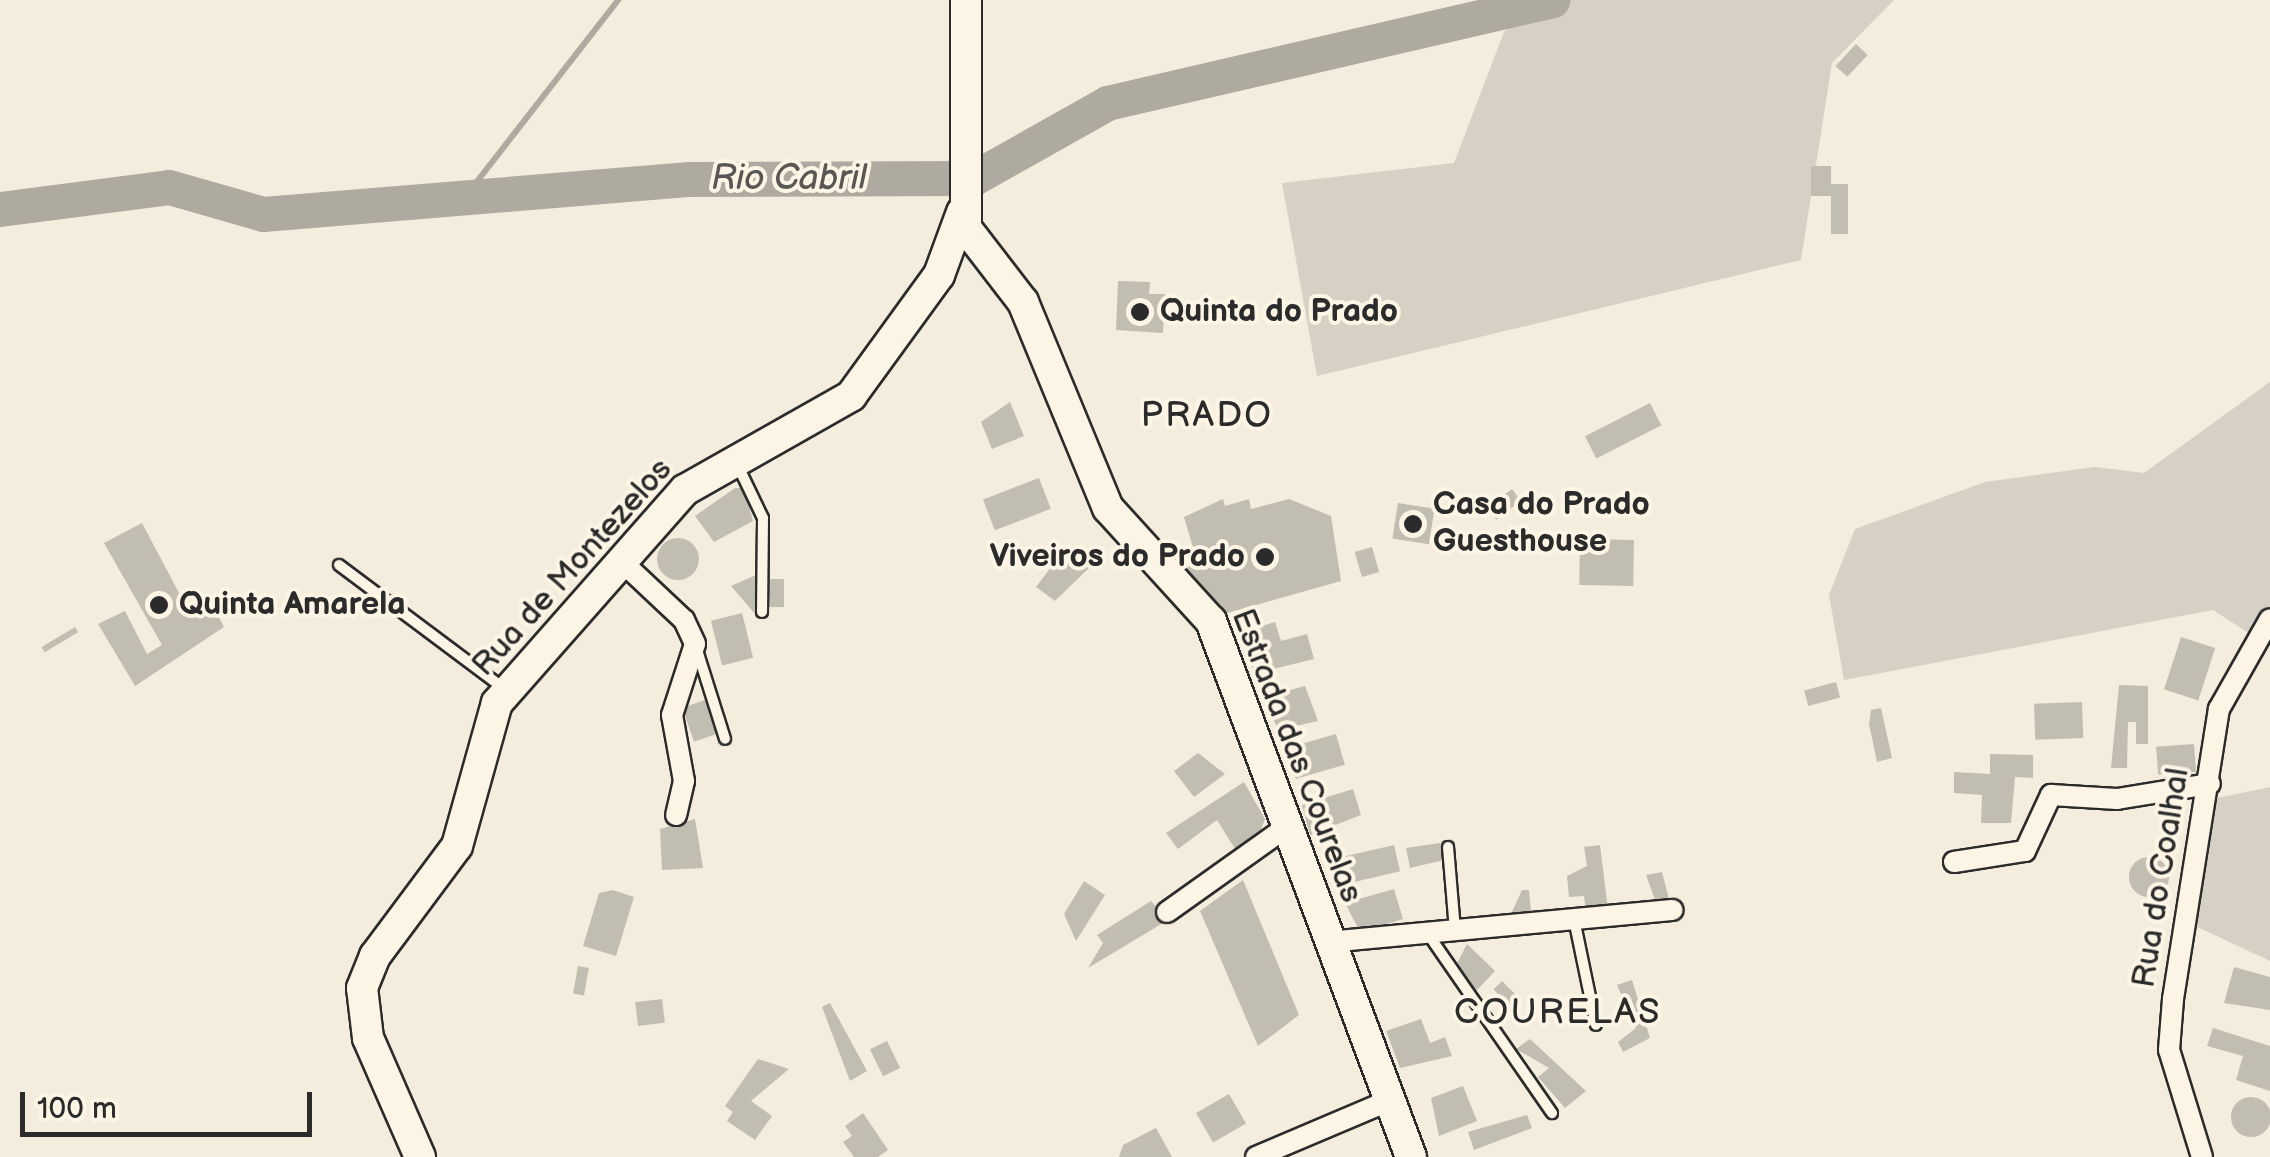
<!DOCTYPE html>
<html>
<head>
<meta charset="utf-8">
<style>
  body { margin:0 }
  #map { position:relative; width:2270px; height:1157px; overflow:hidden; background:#f4edde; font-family:"Balsamiq Sans",sans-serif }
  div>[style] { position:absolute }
  .green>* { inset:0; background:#d6d1c4 }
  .stream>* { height:6px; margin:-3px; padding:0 3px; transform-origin:3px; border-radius:3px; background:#afaaa0 }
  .river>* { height:35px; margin:-17.5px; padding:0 17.5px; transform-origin:17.5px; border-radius:17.5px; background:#afaaa0 }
  .building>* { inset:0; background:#c2bdb1; transform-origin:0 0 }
  .round { border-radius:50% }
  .roads { filter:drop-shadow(2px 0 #2b2b2b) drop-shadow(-2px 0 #2b2b2b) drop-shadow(0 2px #2b2b2b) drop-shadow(0 -2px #2b2b2b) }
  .lane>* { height:10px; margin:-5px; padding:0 5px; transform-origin:5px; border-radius:5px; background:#fcf5e5 }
  .street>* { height:20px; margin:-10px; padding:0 10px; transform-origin:10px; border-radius:10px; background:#fcf5e5 }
  .secondary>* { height:30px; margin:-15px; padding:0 15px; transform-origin:15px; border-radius:15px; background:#fcf5e5 }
  .dots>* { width:28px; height:28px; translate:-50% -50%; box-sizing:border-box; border:5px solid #fcf5e5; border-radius:50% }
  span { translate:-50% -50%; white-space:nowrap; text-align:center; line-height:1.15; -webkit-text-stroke:8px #fcf5e5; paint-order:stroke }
  .poi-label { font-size:32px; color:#2b2b2b; font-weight:700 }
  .left { translate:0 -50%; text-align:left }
  .right { translate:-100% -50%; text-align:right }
  .street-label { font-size:32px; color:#2b2b2b }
  .water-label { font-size:35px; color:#595754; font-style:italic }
  .neighbourhood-label { font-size:35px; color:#2b2b2b; letter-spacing:2.5px }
  .scale { position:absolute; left:20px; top:1092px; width:292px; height:45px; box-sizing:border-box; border:5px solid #2b2b2b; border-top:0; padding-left:12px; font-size:30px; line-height:35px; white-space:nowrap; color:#2b2b2b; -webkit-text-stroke:8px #fcf5e5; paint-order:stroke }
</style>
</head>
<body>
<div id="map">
  <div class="green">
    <i style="clip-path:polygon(1539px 0,1894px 0,1832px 63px,1801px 260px,1317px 376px,1282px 183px,1454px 163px,1504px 32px)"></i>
    <i style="clip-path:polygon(2270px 382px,2270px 647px,2213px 610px,1844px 680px,1829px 595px,1855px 529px,1985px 482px,2095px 467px,2144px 473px)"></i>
    <i style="clip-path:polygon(2270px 787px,2270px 961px,2193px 925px,2217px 798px)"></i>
  </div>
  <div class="stream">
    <i style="left:461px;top:202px;width:256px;rotate:-52.1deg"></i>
  </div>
  <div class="river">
    <i style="left:0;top:209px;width:170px;rotate:-7.4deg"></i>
    <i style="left:169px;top:187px;width:98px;rotate:16deg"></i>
    <i style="left:263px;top:214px;width:428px;rotate:-4.7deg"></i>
    <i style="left:690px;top:179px;width:284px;rotate:-0.2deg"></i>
    <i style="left:974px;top:178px;width:153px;rotate:-29.4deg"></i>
    <i style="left:1107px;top:103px;width:457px;rotate:-13deg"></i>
  </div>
  <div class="building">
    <i style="left:1856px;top:44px;width:16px;height:30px;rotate:43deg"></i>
    <i style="clip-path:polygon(1811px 166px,1831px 166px,1831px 184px,1848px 184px,1848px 234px,1831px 234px,1831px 196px,1811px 196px)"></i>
    <i style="clip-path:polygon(1118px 281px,1150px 282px,1149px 294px,1165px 294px,1163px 333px,1116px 330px)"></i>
    <i style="clip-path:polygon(1010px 402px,1024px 436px,992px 449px,981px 422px)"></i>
    <i style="left:1650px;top:403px;width:25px;height:73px;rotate:63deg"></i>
    <i style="left:1039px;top:478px;width:33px;height:60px;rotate:69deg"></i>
    <i style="clip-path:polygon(735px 488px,744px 488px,753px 521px,714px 542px,695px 516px)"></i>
    <i style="left:1512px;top:489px;width:15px;height:31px;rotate:53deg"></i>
    <i style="clip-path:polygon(1223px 499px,1225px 506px,1249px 499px,1251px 509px,1289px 499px,1331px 516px,1341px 581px,1220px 615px,1185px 569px,1197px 561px,1184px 517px)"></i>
    <i style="left:1398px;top:503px;width:37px;height:36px;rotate:9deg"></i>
    <i style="clip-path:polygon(142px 523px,187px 608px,214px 608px,224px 627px,135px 686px,98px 624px,125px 611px,147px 654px,162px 645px,104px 543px)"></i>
    <i class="round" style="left:657px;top:538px;width:42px;height:42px"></i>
    <i style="left:1580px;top:539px;width:54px;height:46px;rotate:1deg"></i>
    <i style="clip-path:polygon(1067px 546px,1092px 565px,1055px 601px,1036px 587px)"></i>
    <i style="left:1372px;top:547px;width:26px;height:18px;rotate:74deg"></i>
    <i style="clip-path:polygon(756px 575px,756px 615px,731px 586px)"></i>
    <i style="left:768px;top:579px;width:16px;height:28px"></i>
    <i style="left:742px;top:613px;width:46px;height:32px;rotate:76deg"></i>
    <i style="clip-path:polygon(1275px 622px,1281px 641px,1307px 634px,1314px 659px,1253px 674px,1245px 631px)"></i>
    <i style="left:75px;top:627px;width:6px;height:39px;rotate:59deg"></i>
    <i style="left:2181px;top:637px;width:36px;height:55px;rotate:18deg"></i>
    <i style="left:1836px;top:682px;width:16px;height:33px;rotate:75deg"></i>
    <i style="clip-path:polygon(2119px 685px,2148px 686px,2148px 744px,2136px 744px,2136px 722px,2128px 722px,2127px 768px,2111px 768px)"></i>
    <i style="clip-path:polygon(1305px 686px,1318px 721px,1278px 730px,1264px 697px)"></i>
    <i style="left:705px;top:700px;width:36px;height:24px;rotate:71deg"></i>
    <i style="left:2082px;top:702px;width:36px;height:48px;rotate:88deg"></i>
    <i style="clip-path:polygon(1881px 708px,1892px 758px,1877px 762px,1869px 724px,1871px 710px)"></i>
    <i style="left:1336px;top:734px;width:32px;height:51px;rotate:74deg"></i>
    <i style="left:2194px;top:744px;width:28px;height:38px;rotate:86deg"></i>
    <i style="clip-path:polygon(1198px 753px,1225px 774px,1194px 797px,1174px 771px)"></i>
    <i style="clip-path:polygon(1990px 754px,2033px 755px,2033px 778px,2015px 777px,2011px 823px,1981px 823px,1982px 795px,1954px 793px,1954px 772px,1990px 774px)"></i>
    <i style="clip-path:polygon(1244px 782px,1265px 819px,1255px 844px,1237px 852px,1217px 820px,1178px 849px,1166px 833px)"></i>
    <i style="clip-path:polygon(1353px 789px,1361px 815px,1310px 835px,1302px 805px)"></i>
    <i style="clip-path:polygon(695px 819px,703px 868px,662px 870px,660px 829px)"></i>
    <i style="clip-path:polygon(1440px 843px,1444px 860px,1410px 868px,1406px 848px)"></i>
    <i style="left:1394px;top:845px;width:27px;height:56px;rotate:77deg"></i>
    <i style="clip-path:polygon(1600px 845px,1608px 910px,1586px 912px,1584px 896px,1569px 897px,1567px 876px,1587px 866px,1584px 847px)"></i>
    <i class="round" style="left:2129px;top:857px;width:40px;height:40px"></i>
    <i style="clip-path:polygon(1662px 872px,1670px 903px,1657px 905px,1646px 875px)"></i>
    <i style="clip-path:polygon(1243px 880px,1299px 1015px,1258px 1046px,1200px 911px)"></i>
    <i style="clip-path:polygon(1084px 881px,1105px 895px,1076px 941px,1064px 914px)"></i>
    <i style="clip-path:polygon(1394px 889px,1403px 919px,1360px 932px,1345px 903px)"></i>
    <i style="clip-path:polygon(613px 890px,634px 897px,616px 956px,583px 946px,599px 893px)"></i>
    <i style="clip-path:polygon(1522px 890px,1529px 890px,1531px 912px,1511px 914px)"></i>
    <i style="clip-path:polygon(1151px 901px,1168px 920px,1088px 968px,1103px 943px,1097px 935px)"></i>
    <i style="clip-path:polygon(1467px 944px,1495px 971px,1477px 990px,1454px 969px)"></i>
    <i style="left:578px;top:966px;width:11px;height:28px;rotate:10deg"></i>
    <i style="clip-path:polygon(2234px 967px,2270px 977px,2270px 1010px,2224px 1003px)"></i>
    <i style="clip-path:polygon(1632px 980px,1650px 1038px,1623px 1052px,1618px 1042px,1636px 1028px,1617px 985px)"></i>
    <i style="left:1502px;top:981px;width:24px;height:12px;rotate:45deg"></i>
    <i style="left:662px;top:999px;width:24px;height:27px;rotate:83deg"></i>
    <i style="clip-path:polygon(830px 1003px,867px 1071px,850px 1081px,822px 1007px)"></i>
    <i style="clip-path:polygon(1421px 1019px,1430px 1043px,1445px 1037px,1452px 1056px,1400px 1068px,1386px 1031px)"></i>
    <i style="clip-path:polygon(2213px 1028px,2270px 1046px,2270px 1091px,2236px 1080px,2243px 1056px,2207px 1046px)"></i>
    <i style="clip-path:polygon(1530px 1039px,1586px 1091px,1565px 1108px,1538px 1077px,1549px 1068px,1516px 1049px)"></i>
    <i style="left:887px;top:1041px;width:30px;height:19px;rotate:64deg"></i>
    <i style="clip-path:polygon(758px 1059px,789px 1069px,751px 1101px,772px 1116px,755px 1140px,727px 1121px,733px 1112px,725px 1106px)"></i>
    <i style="clip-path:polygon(1463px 1086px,1477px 1121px,1439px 1136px,1431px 1098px)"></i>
    <i style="left:1229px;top:1094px;width:34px;height:38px;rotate:60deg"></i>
    <i class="round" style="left:2231px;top:1097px;width:40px;height:40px"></i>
    <i style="clip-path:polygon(863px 1113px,888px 1150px,878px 1157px,854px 1157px,843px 1142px,852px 1136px,845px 1126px)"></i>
    <i style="clip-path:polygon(1527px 1115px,1532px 1128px,1474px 1150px,1468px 1132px)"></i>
    <i style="clip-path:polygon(1156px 1128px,1172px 1157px,1119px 1157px,1123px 1145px)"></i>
  </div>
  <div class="roads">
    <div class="lane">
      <i style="left:737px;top:464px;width:60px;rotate:64.3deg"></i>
      <i style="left:763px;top:518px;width:94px;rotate:90.6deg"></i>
      <i style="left:339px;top:565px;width:209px;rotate:36.8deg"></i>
      <i style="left:697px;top:650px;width:93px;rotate:72.5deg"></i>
      <i style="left:1448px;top:847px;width:83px;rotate:85.2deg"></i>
      <i style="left:1574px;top:919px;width:108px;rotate:78.3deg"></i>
      <i style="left:1428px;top:934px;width:218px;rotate:55.3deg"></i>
    </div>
    <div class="street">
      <i style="left:619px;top:559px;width:89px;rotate:43.2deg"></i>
      <i style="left:684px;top:620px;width:26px;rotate:65deg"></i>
      <i style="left:695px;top:644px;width:75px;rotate:107.9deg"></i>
      <i style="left:672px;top:715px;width:67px;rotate:79.7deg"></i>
      <i style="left:684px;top:781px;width:35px;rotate:103deg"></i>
      <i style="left:1954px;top:862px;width:72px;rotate:-8.8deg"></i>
      <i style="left:2025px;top:851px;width:62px;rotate:-65.1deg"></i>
      <i style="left:2051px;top:795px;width:66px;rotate:3.5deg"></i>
      <i style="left:2117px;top:799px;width:94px;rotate:-9.2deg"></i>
      <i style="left:1167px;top:912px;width:148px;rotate:-35.4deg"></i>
      <i style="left:1327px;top:942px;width:347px;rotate:-5.3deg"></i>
      <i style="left:1256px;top:1157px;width:143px;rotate:-23deg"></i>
      <i style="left:2202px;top:1157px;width:112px;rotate:-107.1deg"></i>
      <i style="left:2169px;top:1050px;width:51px;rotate:-85.5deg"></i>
      <i style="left:2173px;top:999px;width:294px;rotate:-81deg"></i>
      <i style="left:2219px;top:709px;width:103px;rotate:-60.5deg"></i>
    </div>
    <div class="secondary">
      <i style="left:966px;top:0;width:228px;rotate:90deg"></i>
      <i style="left:966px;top:228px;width:93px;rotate:52.4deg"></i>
      <i style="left:1023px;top:302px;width:223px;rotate:67.6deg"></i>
      <i style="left:1108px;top:508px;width:153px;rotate:47.7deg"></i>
      <i style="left:1211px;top:621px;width:572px;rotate:69.54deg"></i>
      <i style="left:420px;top:1157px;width:130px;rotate:-113.6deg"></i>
      <i style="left:368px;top:1038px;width:50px;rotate:-96.8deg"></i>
      <i style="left:362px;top:988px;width:35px;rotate:-68deg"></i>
      <i style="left:375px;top:956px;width:137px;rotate:-53.3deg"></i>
      <i style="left:457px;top:846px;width:148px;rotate:-74.4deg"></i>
      <i style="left:497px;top:703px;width:284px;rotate:-48.6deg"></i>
      <i style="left:685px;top:490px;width:191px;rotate:-29.5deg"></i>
      <i style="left:851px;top:396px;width:150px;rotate:-54deg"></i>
      <i style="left:939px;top:275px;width:67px;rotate:-69.9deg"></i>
    </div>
  </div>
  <div class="dots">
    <i style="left:1140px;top:312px;background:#2b2b2b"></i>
    <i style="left:1413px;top:524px;background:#2b2b2b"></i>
    <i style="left:1265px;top:557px;background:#2b2b2b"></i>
    <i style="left:159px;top:605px;background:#2b2b2b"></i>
  </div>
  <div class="poi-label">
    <span class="left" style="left:1160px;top:312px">Quinta do Prado</span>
    <span class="left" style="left:1433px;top:524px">Casa do Prado<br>Guesthouse</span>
    <span class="right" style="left:1245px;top:557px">Viveiros do Prado</span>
    <span class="left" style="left:179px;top:605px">Quinta Amarela</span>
  </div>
  <div class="street-label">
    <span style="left:573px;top:568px;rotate:-48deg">Rua de Montezelos</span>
    <span style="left:1296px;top:756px;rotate:69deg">Estrada das Courelas</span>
    <span style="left:2162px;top:878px;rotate:-81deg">Rua do Coalhal</span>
  </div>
  <div class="water-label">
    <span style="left:789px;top:179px">Rio Cabril</span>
  </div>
  <div class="neighbourhood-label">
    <span style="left:1207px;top:416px">PRADO</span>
    <span style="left:1558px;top:1013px">COURELAS</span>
  </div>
  <div class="scale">100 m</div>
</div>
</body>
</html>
